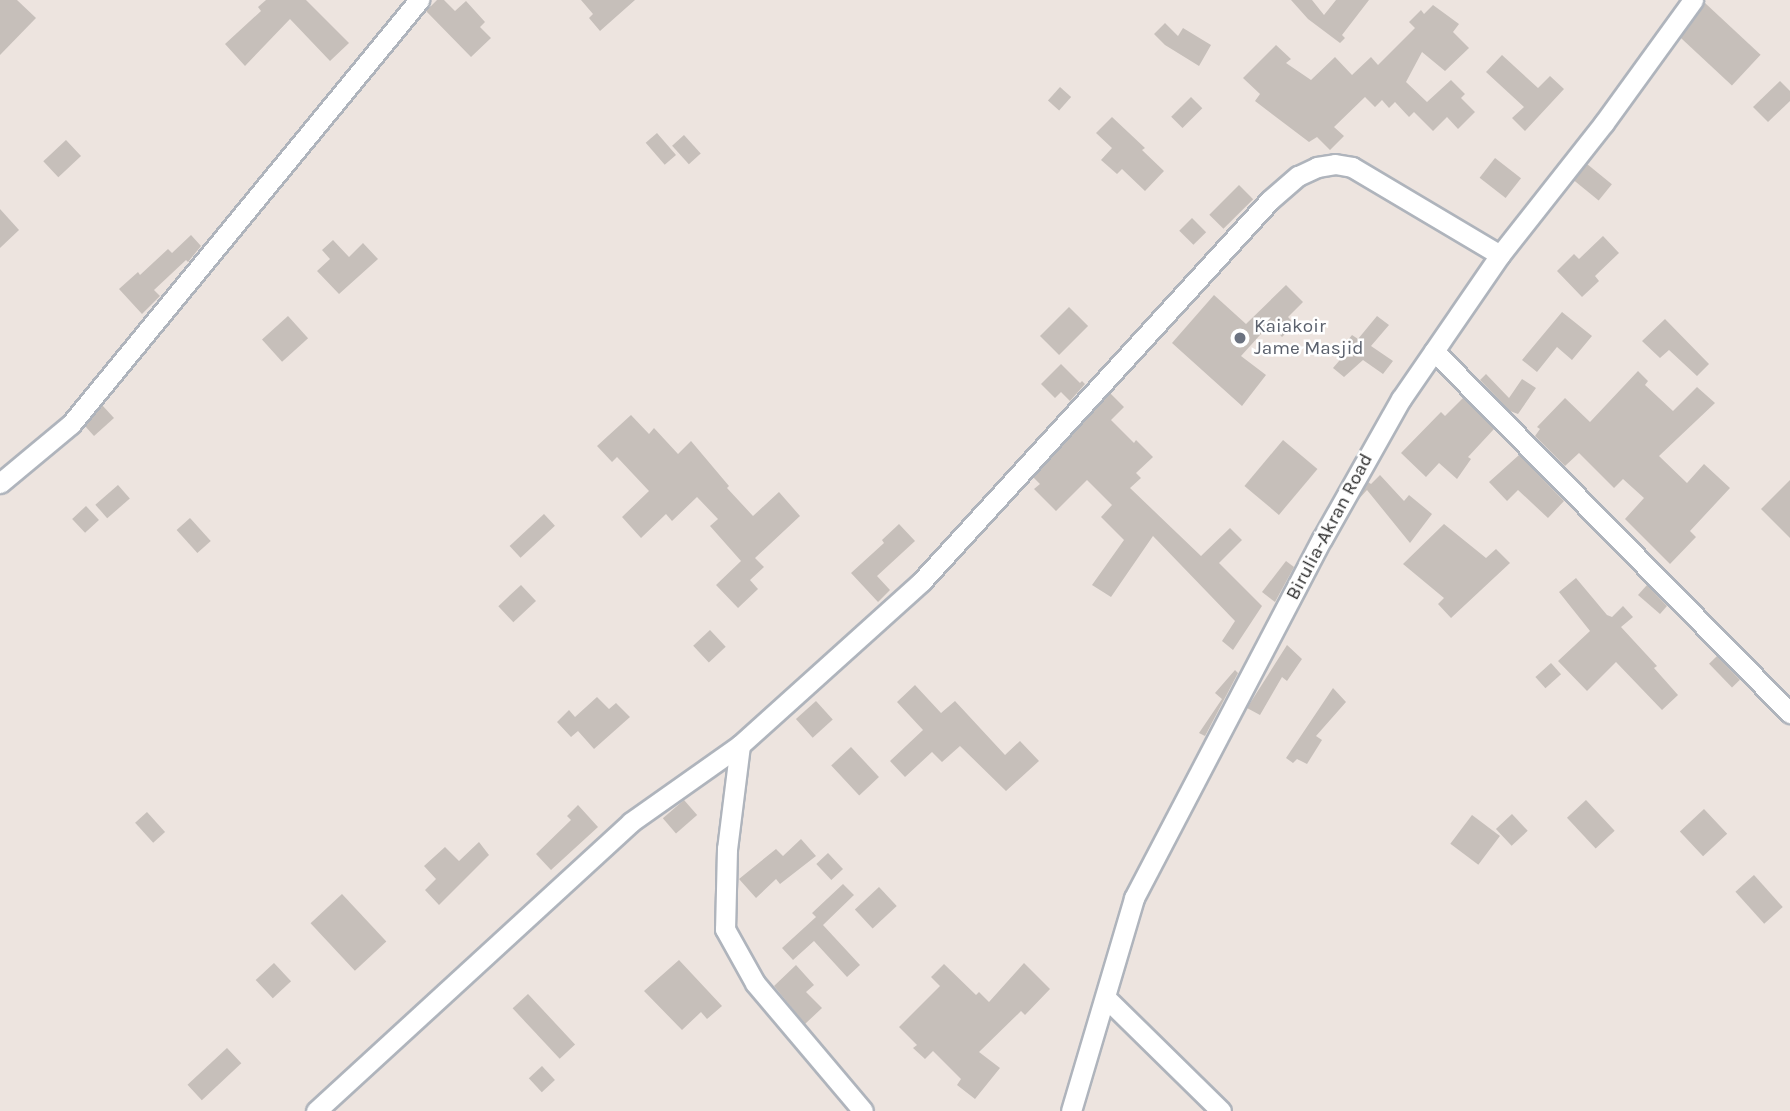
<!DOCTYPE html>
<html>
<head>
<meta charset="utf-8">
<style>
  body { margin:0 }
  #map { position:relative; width:1790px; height:1111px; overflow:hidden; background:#ede4df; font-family:Karla,sans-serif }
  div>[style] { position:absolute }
  .building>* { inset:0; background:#c6bfba; transform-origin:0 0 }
  .roads { filter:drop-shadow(2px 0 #afb4bc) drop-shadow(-2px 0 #afb4bc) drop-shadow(0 2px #afb4bc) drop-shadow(0 -2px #afb4bc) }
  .minor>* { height:19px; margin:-9.5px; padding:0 9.5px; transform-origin:9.5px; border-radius:9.5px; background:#fff }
  .dots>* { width:19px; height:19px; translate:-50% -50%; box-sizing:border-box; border:4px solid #fff; border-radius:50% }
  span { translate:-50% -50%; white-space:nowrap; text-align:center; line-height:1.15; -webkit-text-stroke:5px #fff; paint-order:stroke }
  .worship-label { font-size:19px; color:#5b616d }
  .left { translate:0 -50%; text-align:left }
  .street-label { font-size:19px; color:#2c2c2c }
</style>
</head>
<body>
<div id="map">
  <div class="building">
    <i style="clip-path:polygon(0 0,17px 0,36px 18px,0 55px)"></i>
    <i style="clip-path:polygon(266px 0,306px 0,349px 43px,330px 61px,290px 19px,245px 66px,225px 44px,261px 11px,258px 7px)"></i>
    <i style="clip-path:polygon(437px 0,444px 0,455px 11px,466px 1px,485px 22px,480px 27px,491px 38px,471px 57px,426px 11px)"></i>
    <i style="clip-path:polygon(581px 0,635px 0,600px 31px,589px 18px,593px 14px)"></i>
    <i style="clip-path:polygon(1291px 0,1312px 0,1324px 15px,1336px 0,1369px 0,1342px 35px,1345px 38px,1340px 43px,1308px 19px)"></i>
    <i style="left:1705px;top:3px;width:76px;height:42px;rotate:43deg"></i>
    <i style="clip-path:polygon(1433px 5px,1459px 24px,1453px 32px,1469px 48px,1445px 71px,1422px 52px,1406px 82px,1427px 102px,1451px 80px,1465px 94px,1461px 98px,1475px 112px,1458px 129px,1447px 117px,1433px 131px,1414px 112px,1409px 117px,1395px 102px,1389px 108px,1382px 100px,1375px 107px,1365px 97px,1334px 127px,1344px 136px,1330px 150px,1317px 137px,1309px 142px,1255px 101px,1260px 94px,1243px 78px,1276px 45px,1291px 59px,1286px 63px,1311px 80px,1335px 57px,1352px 75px,1371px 57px,1378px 65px,1415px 28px,1409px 22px,1421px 10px,1424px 14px)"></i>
    <i style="clip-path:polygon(1165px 23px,1178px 36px,1183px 28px,1211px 45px,1199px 66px,1165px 45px,1154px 34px)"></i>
    <i style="clip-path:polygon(1502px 55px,1538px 88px,1550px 76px,1564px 89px,1525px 131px,1512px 118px,1524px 107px,1486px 72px)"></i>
    <i style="clip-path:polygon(1780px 81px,1790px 91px,1790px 101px,1768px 122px,1753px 107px)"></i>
    <i style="left:1060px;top:87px;width:15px;height:18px;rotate:42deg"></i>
    <i style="left:1191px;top:97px;width:16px;height:28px;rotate:45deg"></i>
    <i style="clip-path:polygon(1112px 117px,1145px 148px,1142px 150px,1164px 171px,1145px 191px,1122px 169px,1117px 174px,1101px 160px,1112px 148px,1096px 133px)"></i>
    <i style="left:657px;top:133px;width:29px;height:15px;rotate:49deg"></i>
    <i style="left:684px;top:135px;width:25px;height:16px;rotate:48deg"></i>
    <i style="left:66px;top:140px;width:22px;height:31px;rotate:47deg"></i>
    <i style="left:1495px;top:158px;width:33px;height:25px;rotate:38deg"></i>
    <i style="left:1587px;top:164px;width:32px;height:21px;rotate:39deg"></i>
    <i style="left:1239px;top:185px;width:20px;height:42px;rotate:45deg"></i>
    <i style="clip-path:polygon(0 209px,19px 230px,0 248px)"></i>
    <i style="left:1192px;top:218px;width:20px;height:18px;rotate:45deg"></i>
    <i style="clip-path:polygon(191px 235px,201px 246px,188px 262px,186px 260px,154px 290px,160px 296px,142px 314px,119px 289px,138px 272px,140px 275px,168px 249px,172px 253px)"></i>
    <i style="clip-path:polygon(1603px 236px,1619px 253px,1595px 276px,1599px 281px,1582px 297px,1557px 271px,1574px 254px,1579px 259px)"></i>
    <i style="clip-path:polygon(333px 240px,349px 257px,363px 243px,378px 259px,339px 294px,317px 271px,330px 259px,322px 250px)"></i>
    <i style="clip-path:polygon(1286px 285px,1303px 302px,1288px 317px,1295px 324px,1282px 337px,1270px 324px,1241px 356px,1266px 375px,1242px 406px,1172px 343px,1214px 295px,1246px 324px)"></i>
    <i style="left:1069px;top:307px;width:27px;height:41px;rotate:45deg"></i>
    <i style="clip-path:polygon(1562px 312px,1592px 336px,1572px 360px,1557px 347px,1537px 372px,1522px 360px)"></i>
    <i style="left:288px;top:316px;width:30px;height:35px;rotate:48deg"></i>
    <i style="clip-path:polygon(1377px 316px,1389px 325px,1371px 346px,1393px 361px,1383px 374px,1363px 360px,1344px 377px,1333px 368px,1345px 354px,1340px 350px,1352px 335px,1358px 339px)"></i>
    <i style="clip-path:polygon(1665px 319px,1709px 364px,1697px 376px,1669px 350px,1660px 358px,1642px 341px)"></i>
    <i style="clip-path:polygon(1061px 364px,1080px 383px,1082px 381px,1085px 384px,1070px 401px,1061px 392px,1055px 398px,1041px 384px)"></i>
    <i style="clip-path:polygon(1638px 371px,1648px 381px,1645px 385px,1673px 411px,1697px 387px,1715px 403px,1659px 456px,1687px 483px,1704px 464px,1730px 488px,1690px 531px,1696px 537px,1670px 564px,1625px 519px,1644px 498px,1623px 479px,1614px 488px,1579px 453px,1565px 466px,1535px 436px,1540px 429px,1537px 427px,1565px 398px,1590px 422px)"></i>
    <i style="clip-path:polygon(1486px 374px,1509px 398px,1522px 379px,1536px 388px,1518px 414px,1510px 411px,1480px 380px)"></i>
    <i style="clip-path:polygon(1110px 393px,1124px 407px,1111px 420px,1134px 443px,1136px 440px,1153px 457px,1136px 473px,1141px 478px,1130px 488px,1201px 556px,1230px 528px,1242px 540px,1219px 563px,1262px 606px,1233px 650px,1222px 641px,1235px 621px,1153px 536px,1111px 597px,1092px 585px,1124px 540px,1101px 517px,1112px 505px,1087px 480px,1056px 511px,1034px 489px,1040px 484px,1033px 477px)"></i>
    <i style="clip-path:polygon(1463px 398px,1494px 429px,1468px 457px,1471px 459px,1457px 479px,1439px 463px,1426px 477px,1401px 453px,1441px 412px,1445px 416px)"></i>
    <i style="clip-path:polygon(102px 405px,114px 418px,94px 436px,85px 426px)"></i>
    <i style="clip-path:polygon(631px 415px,649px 434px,654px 428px,678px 454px,691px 441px,729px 486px,727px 488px,753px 516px,779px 492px,800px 516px,755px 558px,764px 567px,750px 580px,758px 589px,738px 608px,716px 585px,741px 561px,710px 526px,718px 519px,697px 497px,672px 521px,666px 514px,641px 538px,622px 517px,649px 491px,617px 457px,612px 462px,597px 446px)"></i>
    <i style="left:1283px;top:440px;width:45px;height:60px;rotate:40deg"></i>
    <i style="clip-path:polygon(1519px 455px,1564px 501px,1548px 518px,1518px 490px,1507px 501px,1489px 482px)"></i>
    <i style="clip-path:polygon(1380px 475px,1404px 501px,1409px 495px,1432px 514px,1410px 543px,1367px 490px,1357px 501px,1368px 482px,1371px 484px)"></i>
    <i style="clip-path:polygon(1790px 480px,1790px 538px,1761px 509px)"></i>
    <i style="left:118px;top:485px;width:18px;height:30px;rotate:49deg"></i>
    <i style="left:86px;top:506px;width:19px;height:19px;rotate:47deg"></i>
    <i style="left:544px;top:514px;width:16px;height:47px;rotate:47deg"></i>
    <i style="left:190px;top:518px;width:31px;height:18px;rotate:48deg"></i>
    <i style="clip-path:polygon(899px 524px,915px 541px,877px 576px,890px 590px,878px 602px,851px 573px,884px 543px,882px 540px)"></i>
    <i style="clip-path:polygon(1444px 524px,1486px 558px,1496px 549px,1510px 563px,1451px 618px,1438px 604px,1444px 598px,1403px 564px)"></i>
    <i style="clip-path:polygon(1286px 561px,1294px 567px,1275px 602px,1262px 592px)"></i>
    <i style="clip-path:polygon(1576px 578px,1607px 615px,1612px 617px,1623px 606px,1633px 617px,1621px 627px,1657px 666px,1654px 668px,1678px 695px,1662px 710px,1616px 662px,1587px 691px,1558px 661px,1590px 631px,1559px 592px)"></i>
    <i style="left:521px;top:585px;width:22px;height:31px;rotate:47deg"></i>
    <i style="clip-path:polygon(1647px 585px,1667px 606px,1660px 614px,1638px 595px)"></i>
    <i style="left:710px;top:630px;width:23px;height:23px;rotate:47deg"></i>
    <i style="clip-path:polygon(1287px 645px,1302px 659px,1287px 681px,1282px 677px,1260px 715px,1247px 708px)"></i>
    <i style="left:1717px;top:656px;width:33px;height:11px;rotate:46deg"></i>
    <i style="left:1551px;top:663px;width:15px;height:21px;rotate:48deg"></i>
    <i style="clip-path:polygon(1235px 670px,1238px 673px,1205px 736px,1199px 733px,1222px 699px,1215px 693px)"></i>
    <i style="clip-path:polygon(915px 685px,941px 713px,955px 701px,1005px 755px,1020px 741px,1039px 761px,1006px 791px,960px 746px,942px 762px,932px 752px,905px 777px,890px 761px,923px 730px,897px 702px)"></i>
    <i style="clip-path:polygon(1333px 688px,1346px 702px,1316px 736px,1322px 740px,1307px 764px,1297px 759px,1293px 763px,1286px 758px)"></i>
    <i style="clip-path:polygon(597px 697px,609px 709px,616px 703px,630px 717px,594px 749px,578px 731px,571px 737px,557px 722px,569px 710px,575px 717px)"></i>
    <i style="left:816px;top:701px;width:25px;height:27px;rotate:48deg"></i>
    <i style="left:851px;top:747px;width:41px;height:27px;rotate:47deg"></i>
    <i style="left:684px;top:800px;width:20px;height:28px;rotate:49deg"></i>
    <i style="left:1586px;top:800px;width:42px;height:26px;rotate:47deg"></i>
    <i style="clip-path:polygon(578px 805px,598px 827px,551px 870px,536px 854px,571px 820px,567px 816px)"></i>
    <i style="left:1704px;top:809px;width:34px;height:33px;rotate:47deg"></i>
    <i style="left:147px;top:812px;width:27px;height:16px;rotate:48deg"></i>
    <i style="left:1512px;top:814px;width:23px;height:22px;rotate:47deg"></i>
    <i style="left:1472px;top:815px;width:35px;height:36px;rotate:37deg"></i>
    <i style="clip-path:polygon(801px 839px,816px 856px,780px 884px,776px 879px,756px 898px,739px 879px,776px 849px,783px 856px)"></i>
    <i style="clip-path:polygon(479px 842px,489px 855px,439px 905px,425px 890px,436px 879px,424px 866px,445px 847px,459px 861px)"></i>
    <i style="left:828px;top:853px;width:22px;height:16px;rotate:47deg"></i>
    <i style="left:1754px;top:875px;width:43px;height:25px;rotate:48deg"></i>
    <i style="clip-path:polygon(843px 884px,854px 895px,823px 925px,860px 965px,847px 977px,814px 941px,793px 960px,782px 948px,816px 917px,812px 913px)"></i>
    <i style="left:879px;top:887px;width:26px;height:33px;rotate:47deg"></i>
    <i style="left:342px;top:894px;width:65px;height:43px;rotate:47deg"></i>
    <i style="clip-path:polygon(679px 960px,722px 1006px,707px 1019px,701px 1012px,682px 1030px,644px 991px)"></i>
    <i style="left:274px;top:963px;width:25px;height:25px;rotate:47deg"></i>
    <i style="clip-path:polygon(1024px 963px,1050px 989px,1025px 1015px,1021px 1011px,979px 1052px,1000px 1068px,975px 1099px,957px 1085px,961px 1079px,933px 1051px,925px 1059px,913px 1048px,917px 1045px,899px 1027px,940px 986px,931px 977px,944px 964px,976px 995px,979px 992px,989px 1002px)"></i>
    <i style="clip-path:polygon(796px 965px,814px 985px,806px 992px,822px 1008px,805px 1024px,774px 986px)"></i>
    <i style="left:528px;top:994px;width:69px;height:21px;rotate:47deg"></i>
    <i style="left:227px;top:1048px;width:21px;height:54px;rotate:47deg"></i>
    <i style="left:542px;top:1066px;width:19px;height:18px;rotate:47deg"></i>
  </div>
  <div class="roads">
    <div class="minor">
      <i style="left:1434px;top:351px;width:508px;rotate:45.48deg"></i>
      <i style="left:0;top:483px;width:92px;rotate:-39.7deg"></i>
      <i style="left:71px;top:424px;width:549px;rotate:-50.62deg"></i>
      <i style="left:740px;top:745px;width:105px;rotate:97.1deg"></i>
      <i style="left:727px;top:849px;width:80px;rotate:91.4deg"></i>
      <i style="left:725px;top:929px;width:62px;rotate:60.9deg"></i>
      <i style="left:755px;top:983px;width:167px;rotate:49.8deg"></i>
      <i style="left:1106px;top:998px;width:161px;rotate:44.5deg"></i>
      <i style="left:316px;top:1111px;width:427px;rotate:-42.5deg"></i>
      <i style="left:631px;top:822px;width:133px;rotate:-35.2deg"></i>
      <i style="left:740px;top:745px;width:244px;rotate:-42deg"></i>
      <i style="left:921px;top:582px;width:517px;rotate:-47.58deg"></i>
      <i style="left:1270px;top:200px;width:37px;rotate:-41deg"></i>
      <i style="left:1298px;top:176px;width:21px;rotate:-25deg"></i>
      <i style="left:1317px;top:167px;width:18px;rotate:-9deg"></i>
      <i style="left:1335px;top:164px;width:17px;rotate:10deg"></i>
      <i style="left:1352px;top:167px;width:172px;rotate:30.7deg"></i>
      <i style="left:1071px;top:1111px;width:222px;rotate:-73.5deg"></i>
      <i style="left:1134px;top:898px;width:405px;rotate:-62.4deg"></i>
      <i style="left:1322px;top:539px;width:161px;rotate:-60.6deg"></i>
      <i style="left:1401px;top:399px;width:175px;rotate:-55.5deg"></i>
      <i style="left:1500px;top:255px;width:168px;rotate:-51.8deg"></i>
      <i style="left:1604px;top:123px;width:152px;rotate:-54.1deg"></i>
    </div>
  </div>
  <div class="dots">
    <i style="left:1240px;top:338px;background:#6b7280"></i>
  </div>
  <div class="worship-label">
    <span class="left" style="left:1254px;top:338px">Kaiakoir<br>Jame Masjid</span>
  </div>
  <div class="street-label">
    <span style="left:1330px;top:527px;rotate:-62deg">Birulia-Akran Road</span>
  </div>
</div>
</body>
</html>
